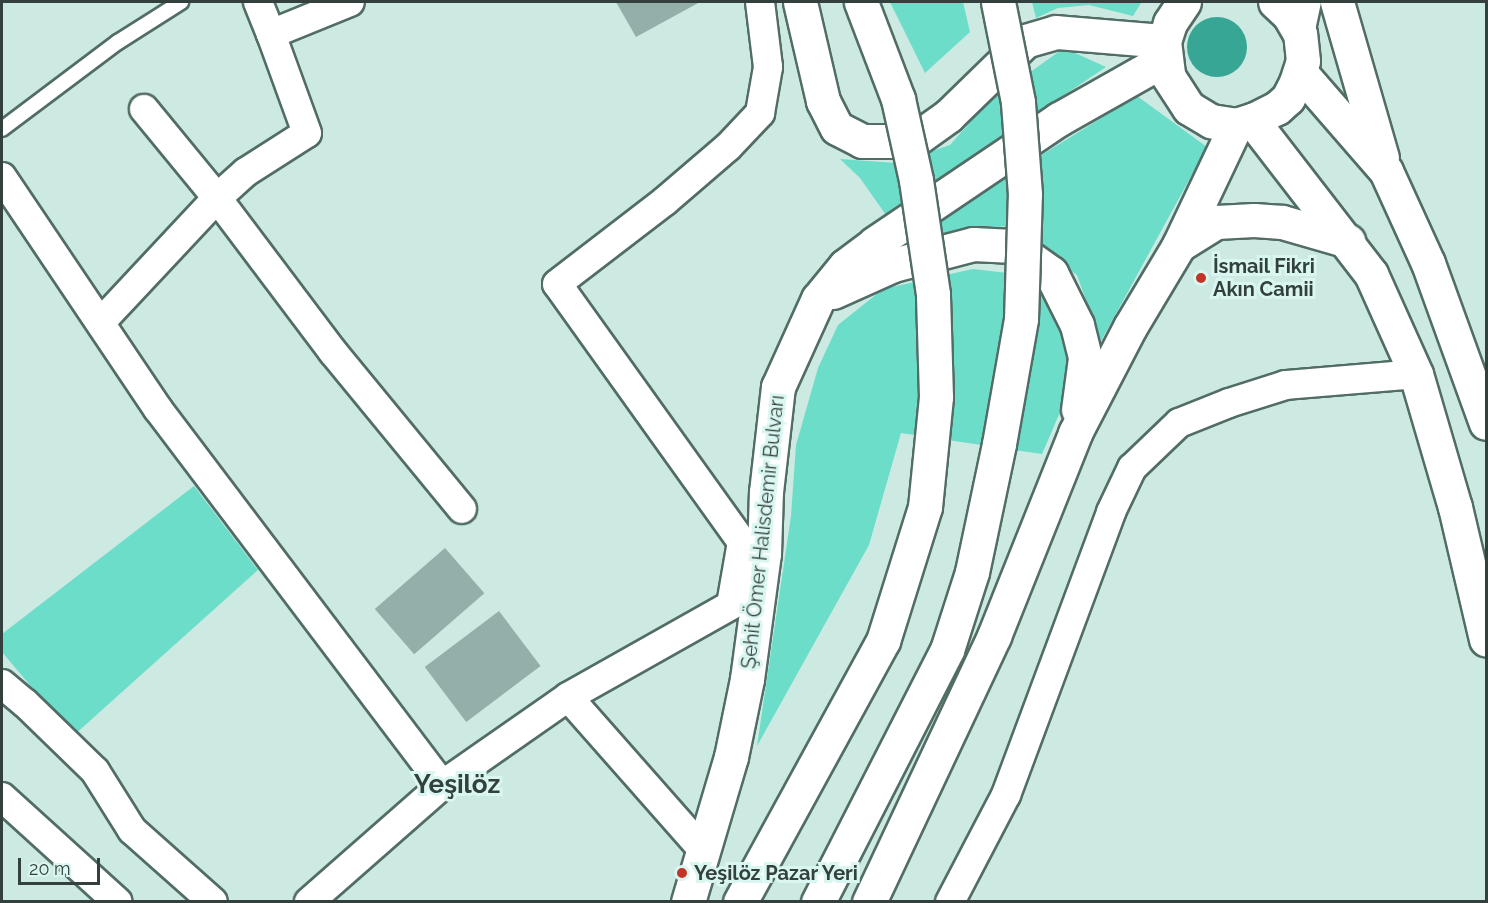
<!DOCTYPE html>
<html>
<head>
<meta charset="utf-8">
<style>
  body { margin:0 }
  #map { position:relative; width:1488px; height:903px; overflow:hidden; background:#cce9e2; font-family:Raleway,sans-serif }
  div>[style] { position:absolute }
  .green>* { inset:0; background:#6cddc9 }
  .water>* { inset:0; background:#38a694 }
  .round { border-radius:50% }
  .building>* { inset:0; background:#94afa9; transform-origin:0 0 }
  .roads { filter:drop-shadow(2px 0 #526c66) drop-shadow(-2px 0 #526c66) drop-shadow(0 2px #526c66) drop-shadow(0 -2px #526c66) }
  .lane>* { height:14px; margin:-7px; padding:0 7px; transform-origin:7px; border-radius:7px; background:#fff }
  .street>* { height:28px; margin:-14px; padding:0 14px; transform-origin:14px; border-radius:14px; background:#fff }
  .secondary>* { height:33px; margin:-16.5px; padding:0 16.5px; transform-origin:16.5px; border-radius:16.5px; background:#fff }
  .highway>* { height:33px; margin:-16.5px; padding:0 16.5px; transform-origin:16.5px; border-radius:16.5px; background:#fff }
  .bridges { filter:drop-shadow(2px 0 #526c66) drop-shadow(-2px 0 #526c66) drop-shadow(0 2px #526c66) drop-shadow(0 -2px #526c66) }
  .highway-bridge>* { height:33px; margin:-16.5px; padding:0 16.5px; transform-origin:16.5px; border-radius:16.5px; background:#fff }
  .dots>* { width:16px; height:16px; translate:-50% -50%; box-sizing:border-box; border:3px solid #d9f6f0; border-radius:50% }
  span { translate:-50% -50%; white-space:nowrap; text-align:center; line-height:1.15; -webkit-text-stroke:6px #d9f6f0; paint-order:stroke }
  .poi-label { font-size:20px; color:#34403d; font-weight:700 }
  .left { translate:0 -50%; text-align:left }
  .street-label { font-size:20px; color:#34403d }
  .district-label { font-size:26px; color:#34403d; font-weight:700 }
  .frame { position:absolute; inset:0; border:3px solid #34403d; pointer-events:none }
  .scale { position:absolute; left:18px; top:858px; width:82px; height:27px; box-sizing:border-box; border:3px solid #34403d; border-top:0; padding-left:8px; font-size:18px; line-height:21px; white-space:nowrap; color:#34403d; -webkit-text-stroke:4px #d9f6f0; paint-order:stroke }
</style>
</head>
<body>
<div id="map">
  <div class="green">
    <i style="clip-path:polygon(890px 2px,963px 2px,970px 32px,925px 73px)"></i>
    <i style="clip-path:polygon(1032px 2px,1139px 2px,1141px 3px,1133px 16px,1089px 5px,1058px 8px,1036px 18px)"></i>
    <i style="clip-path:polygon(1064px 48px,1106px 67px,886px 215px,860px 178px,840px 159px,896px 163px,950px 145px,987px 103px)"></i>
    <i style="clip-path:polygon(1137px 96px,1207px 147px,1101px 341px,1077px 275px,1004px 226px,894px 246px)"></i>
    <i style="clip-path:polygon(973px 269px,1032px 276px,1055px 303px,1070px 344px,1067px 396px,1042px 454px,901px 433px,869px 545px,757px 746px,791px 516px,796px 445px,818px 368px,838px 325px,883px 289px)"></i>
    <i style="clip-path:polygon(194px 486px,258px 570px,73px 736px,2px 652px,2px 634px)"></i>
  </div>
  <div class="water">
    <i class="round" style="left:1187px;top:17px;width:60px;height:60px"></i>
  </div>
  <div class="building">
    <i style="clip-path:polygon(616px 2px,700px 2px,636px 37px)"></i>
    <i style="left:445px;top:548px;width:60px;height:93px;rotate:49deg"></i>
    <i style="left:499px;top:611px;width:69px;height:93px;rotate:53deg"></i>
  </div>
  <div class="roads">
    <div class="lane">
      <i style="left:2px;top:129px;width:145px;rotate:-36.9deg"></i>
      <i style="left:118px;top:42px;width:75px;rotate:-32.4deg"></i>
    </div>
    <div class="street">
      <i style="left:258px;top:2px;width:35px;rotate:68deg"></i>
      <i style="left:1300px;top:34px;width:33px;rotate:-78deg"></i>
      <i style="left:144px;top:109px;width:115px;rotate:50.6deg"></i>
      <i style="left:217px;top:198px;width:193px;rotate:53deg"></i>
      <i style="left:333px;top:352px;width:203px;rotate:50.6deg"></i>
      <i style="left:2px;top:177px;width:280px;rotate:56.1deg"></i>
      <i style="left:158px;top:409px;width:471px;rotate:52.9deg"></i>
      <i style="left:101px;top:322px;width:170px;rotate:-46.9deg"></i>
      <i style="left:217px;top:198px;width:39px;rotate:-42deg"></i>
      <i style="left:246px;top:172px;width:72px;rotate:-32.6deg"></i>
      <i style="left:307px;top:133px;width:105px;rotate:-110deg"></i>
      <i style="left:271px;top:34px;width:85px;rotate:-22.1deg"></i>
      <i style="left:2px;top:684px;width:30px;rotate:40deg"></i>
      <i style="left:25px;top:703px;width:98px;rotate:44.2deg"></i>
      <i style="left:95px;top:771px;width:70px;rotate:57.9deg"></i>
      <i style="left:132px;top:830px;width:108px;rotate:41.6deg"></i>
      <i style="left:2px;top:797px;width:156px;rotate:42.2deg"></i>
      <i style="left:703px;top:850px;width:204px;rotate:-131.4deg"></i>
      <i style="left:568px;top:697px;width:187px;rotate:-29.4deg"></i>
      <i style="left:731px;top:605px;width:64px;rotate:-80.1deg"></i>
      <i style="left:742px;top:542px;width:317px;rotate:-125.6deg"></i>
      <i style="left:557px;top:284px;width:136px;rotate:-37.5deg"></i>
      <i style="left:665px;top:201px;width:83px;rotate:-40.6deg"></i>
      <i style="left:728px;top:147px;width:47px;rotate:-46.7deg"></i>
      <i style="left:760px;top:113px;width:47px;rotate:-80.1deg"></i>
      <i style="left:768px;top:67px;width:65px;rotate:-97deg"></i>
      <i style="left:309px;top:902px;width:177px;rotate:-41.3deg"></i>
      <i style="left:442px;top:785px;width:154px;rotate:-34.9deg"></i>
      <i style="left:950px;top:902px;width:121px;rotate:-62.4deg"></i>
      <i style="left:1006px;top:795px;width:302px;rotate:-69.6deg"></i>
      <i style="left:1111px;top:512px;width:49px;rotate:-64.5deg"></i>
      <i style="left:1132px;top:468px;width:65px;rotate:-43.8deg"></i>
      <i style="left:1179px;top:423px;width:54px;rotate:-21.8deg"></i>
      <i style="left:1229px;top:403px;width:60px;rotate:-17.5deg"></i>
      <i style="left:1286px;top:385px;width:130px;rotate:-4.8deg"></i>
    </div>
    <div class="secondary">
      <i style="left:1184px;top:2px;width:25px;rotate:124deg"></i>
      <i style="left:1170px;top:23px;width:19px;rotate:108deg"></i>
      <i style="left:1164px;top:41px;width:35px;rotate:83deg"></i>
      <i style="left:1168px;top:76px;width:38px;rotate:57deg"></i>
      <i style="left:1189px;top:108px;width:26px;rotate:31deg"></i>
      <i style="left:1211px;top:121px;width:25px;rotate:9deg"></i>
      <i style="left:1236px;top:125px;width:20px;rotate:-18deg"></i>
      <i style="left:1255px;top:119px;width:25px;rotate:-27deg"></i>
      <i style="left:1277px;top:108px;width:15px;rotate:-42deg"></i>
      <i style="left:1288px;top:98px;width:18px;rotate:-63deg"></i>
      <i style="left:1296px;top:82px;width:22px;rotate:-72deg"></i>
      <i style="left:1303px;top:61px;width:27px;rotate:-96deg"></i>
      <i style="left:1300px;top:34px;width:22px;rotate:-120deg"></i>
      <i style="left:1289px;top:15px;width:19px;rotate:-137deg"></i>
      <i style="left:1337px;top:2px;width:162px;rotate:73.9deg"></i>
      <i style="left:1300px;top:72px;width:131px;rotate:49deg"></i>
      <i style="left:1386px;top:171px;width:101px;rotate:65.5deg"></i>
      <i style="left:1428px;top:263px;width:170px;rotate:70.1deg"></i>
      <i style="left:1252px;top:120px;width:195px;rotate:52.3deg"></i>
      <i style="left:1371px;top:274px;width:110px;rotate:65.8deg"></i>
      <i style="left:1416px;top:374px;width:139px;rotate:73.7deg"></i>
      <i style="left:1455px;top:507px;width:136px;rotate:76.8deg"></i>
    </div>
    <div class="highway">
      <i style="left:800px;top:2px;width:102px;rotate:76.9deg"></i>
      <i style="left:823px;top:101px;width:30px;rotate:63deg"></i>
      <i style="left:837px;top:128px;width:28px;rotate:27deg"></i>
      <i style="left:862px;top:141px;width:51px"></i>
      <i style="left:913px;top:141px;width:43px;rotate:-35.5deg"></i>
      <i style="left:948px;top:116px;width:107px;rotate:-44.2deg"></i>
      <i style="left:1025px;top:41px;width:32px;rotate:-16deg"></i>
      <i style="left:1056px;top:32px;width:108px;rotate:4.8deg"></i>
      <i style="left:1179px;top:245px;width:44px;rotate:-31.9deg"></i>
      <i style="left:1216px;top:222px;width:38px;rotate:-3deg"></i>
      <i style="left:1254px;top:220px;width:28px;rotate:4deg"></i>
      <i style="left:1282px;top:222px;width:69px;rotate:16.1deg"></i>
      <i style="left:833px;top:292px;width:66px;rotate:-24.2deg"></i>
      <i style="left:893px;top:265px;width:83px;rotate:-14.7deg"></i>
      <i style="left:973px;top:244px;width:40px;rotate:2.9deg"></i>
      <i style="left:1013px;top:246px;width:47px;rotate:35.4deg"></i>
      <i style="left:1051px;top:273px;width:58px;rotate:63.4deg"></i>
      <i style="left:1077px;top:325px;width:34px;rotate:76deg"></i>
      <i style="left:1085px;top:358px;width:52px;rotate:97.7deg"></i>
      <i style="left:688px;top:902px;width:151px;rotate:-73.5deg"></i>
      <i style="left:731px;top:757px;width:80px;rotate:-78.4deg"></i>
      <i style="left:747px;top:679px;width:126px;rotate:-82.3deg"></i>
      <i style="left:764px;top:554px;width:62px;rotate:-88.2deg"></i>
      <i style="left:766px;top:492px;width:106px;rotate:-83.5deg"></i>
      <i style="left:778px;top:387px;width:97px;rotate:-65.6deg"></i>
      <i style="left:818px;top:299px;width:43px;rotate:-50.7deg"></i>
      <i style="left:845px;top:266px;width:38px;rotate:-37deg"></i>
      <i style="left:875px;top:243px;width:222px;rotate:-34deg"></i>
      <i style="left:1059px;top:119px;width:122px;rotate:-29.5deg"></i>
      <i style="left:869px;top:902px;width:294px;rotate:-64.8deg"></i>
      <i style="left:994px;top:636px;width:219px;rotate:-68.2deg"></i>
      <i style="left:1075px;top:433px;width:119px;rotate:-62.6deg"></i>
      <i style="left:1130px;top:327px;width:96px;rotate:-59.1deg"></i>
      <i style="left:1179px;top:245px;width:133px;rotate:-64.6deg"></i>
    </div>
  </div>
  <div class="bridges">
    <div class="highway-bridge">
      <i style="left:740px;top:902px;width:298px;rotate:-61.3deg"></i>
      <i style="left:883px;top:641px;width:140px;rotate:-72.6deg"></i>
      <i style="left:925px;top:507px;width:111px;rotate:-84.3deg"></i>
      <i style="left:936px;top:397px;width:103px;rotate:-91.7deg"></i>
      <i style="left:933px;top:294px;width:115px;rotate:-98.5deg"></i>
      <i style="left:916px;top:180px;width:83px;rotate:-102.5deg"></i>
      <i style="left:898px;top:99px;width:104px;rotate:-110.9deg"></i>
      <i style="left:818px;top:902px;width:283px;rotate:-62.9deg"></i>
      <i style="left:947px;top:650px;width:82px;rotate:-72.2deg"></i>
      <i style="left:972px;top:572px;width:131px;rotate:-78.1deg"></i>
      <i style="left:999px;top:444px;width:127px;rotate:-80deg"></i>
      <i style="left:1021px;top:319px;width:125px;rotate:-88.2deg"></i>
      <i style="left:1025px;top:194px;width:92px;rotate:-94.4deg"></i>
      <i style="left:1018px;top:102px;width:102px;rotate:-101.3deg"></i>
    </div>
  </div>
  <div class="dots">
    <i style="left:1201px;top:278px;background:#c23526"></i>
    <i style="left:682px;top:873px;background:#c23526"></i>
  </div>
  <div class="poi-label">
    <span class="left" style="left:1213px;top:278px">İsmail Fikri<br>Akın Camii</span>
    <span class="left" style="left:694px;top:873px">Yeşilöz Pazar Yeri</span>
  </div>
  <div class="street-label">
    <span style="left:763px;top:532px;rotate:-84deg">Şehit Ömer Halisdemir Bulvarı</span>
  </div>
  <div class="district-label">
    <span style="left:457px;top:785px">Yeşilöz</span>
  </div>
  <div class="frame"></div>
  <div class="scale">20 m</div>
</div>
</body>
</html>
